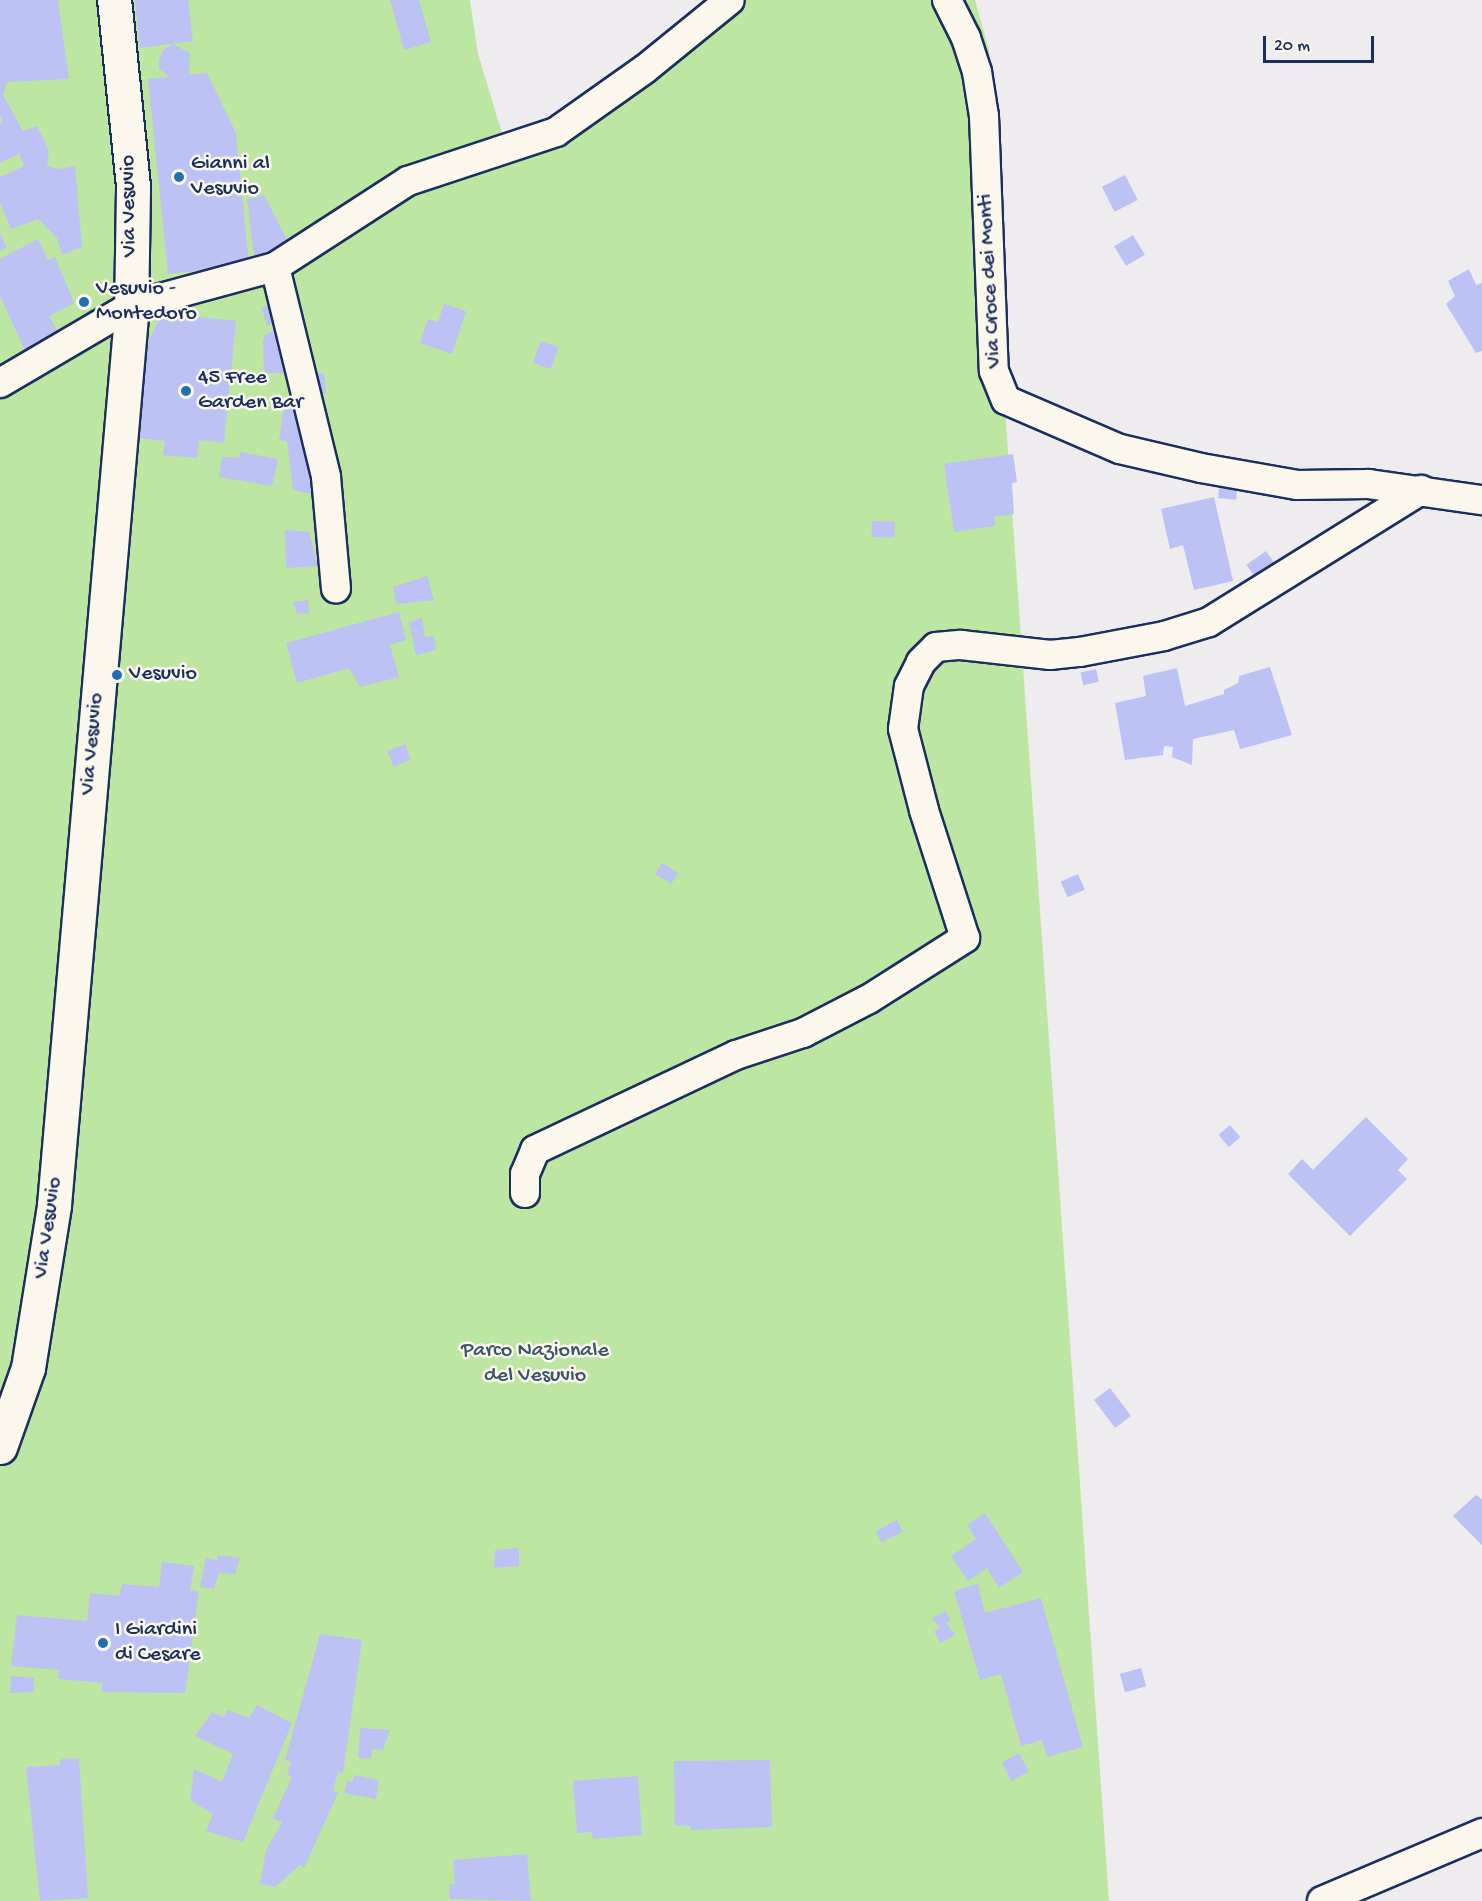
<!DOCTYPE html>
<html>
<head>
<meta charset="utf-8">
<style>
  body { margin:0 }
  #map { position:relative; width:1482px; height:1901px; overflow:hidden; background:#eeecee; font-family:"Gochi Hand",sans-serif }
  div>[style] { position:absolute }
  .green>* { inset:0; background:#bde6a3 }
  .building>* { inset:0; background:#bcc2f4; transform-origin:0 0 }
  .roads { filter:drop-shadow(2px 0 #1b2f5e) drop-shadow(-2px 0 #1b2f5e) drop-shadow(0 2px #1b2f5e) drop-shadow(0 -2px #1b2f5e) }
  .street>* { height:28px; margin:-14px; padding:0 14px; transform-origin:14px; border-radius:14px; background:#fbf7ec }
  .secondary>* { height:33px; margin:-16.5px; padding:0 16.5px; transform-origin:16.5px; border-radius:16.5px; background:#fbf7ec }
  .dots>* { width:16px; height:16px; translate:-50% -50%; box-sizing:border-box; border:3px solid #fbf7ec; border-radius:50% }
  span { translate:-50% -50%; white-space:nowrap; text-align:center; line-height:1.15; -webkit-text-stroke:5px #fbf7ec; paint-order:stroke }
  .poi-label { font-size:22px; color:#1b2f5e }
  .left { translate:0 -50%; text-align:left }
  .street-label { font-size:22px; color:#1b2f5e }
  .park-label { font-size:22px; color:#3b546c }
  .scale { position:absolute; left:1263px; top:36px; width:111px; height:27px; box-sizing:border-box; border:3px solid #1b2f5e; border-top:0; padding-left:8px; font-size:18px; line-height:21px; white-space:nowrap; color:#1b2f5e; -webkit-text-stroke:4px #fbf7ec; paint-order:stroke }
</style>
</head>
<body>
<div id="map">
  <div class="green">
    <i style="clip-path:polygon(0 0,470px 0,478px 54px,506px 146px,606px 95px,724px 0,975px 0,989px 50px,995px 111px,1005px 408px,1109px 1901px,0 1901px)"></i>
  </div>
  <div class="building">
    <i style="clip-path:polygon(0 0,58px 0,69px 79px,7px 82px,3px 95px,23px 131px,37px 126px,49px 151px,47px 166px,58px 169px,75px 166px,82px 247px,62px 255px,57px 238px,38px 219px,11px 229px,0 203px,0 177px,24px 166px,19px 154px,0 163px,0 124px,3px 122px,0 115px)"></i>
    <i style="clip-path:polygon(135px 0,188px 0,193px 41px,140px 48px)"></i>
    <i style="clip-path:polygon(390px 0,419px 0,431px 42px,404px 50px)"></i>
    <i style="clip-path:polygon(173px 44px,190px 53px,189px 75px,207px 73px,236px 133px,249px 265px,168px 274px,148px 79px,170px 77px,159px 69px,159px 60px,163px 50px)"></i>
    <i style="left:1125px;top:175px;width:28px;height:26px;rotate:63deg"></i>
    <i style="clip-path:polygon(264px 195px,291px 248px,255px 264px,247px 199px)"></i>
    <i style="clip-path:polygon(0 233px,7px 248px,0 251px)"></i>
    <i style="left:1133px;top:235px;width:23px;height:22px;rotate:59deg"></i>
    <i style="clip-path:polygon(38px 239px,48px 260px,55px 257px,74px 303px,49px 316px,62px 339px,27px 355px,0 296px,0 259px)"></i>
    <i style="clip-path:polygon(1469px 269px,1476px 285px,1482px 283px,1482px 351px,1476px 353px,1446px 304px,1455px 296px,1448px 281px)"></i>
    <i style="left:277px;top:303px;width:19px;height:16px;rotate:74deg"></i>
    <i style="clip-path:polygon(444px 304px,466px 311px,452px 354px,420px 343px,428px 319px,438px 322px)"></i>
    <i style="clip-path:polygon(162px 313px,236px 321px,224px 443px,199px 440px,197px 458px,163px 455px,165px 441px,138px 438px,147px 345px)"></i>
    <i style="clip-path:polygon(277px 330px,277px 338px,285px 338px,291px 373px,264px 373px,263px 341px,266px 334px)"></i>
    <i style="left:541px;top:341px;width:19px;height:23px;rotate:21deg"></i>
    <i style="left:324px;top:373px;width:20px;height:13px;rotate:84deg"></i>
    <i style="clip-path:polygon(284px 407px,298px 408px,312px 494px,293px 490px,287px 441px,279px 440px)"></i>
    <i style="clip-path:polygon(240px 452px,278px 459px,272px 486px,219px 477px,222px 457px,239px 458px)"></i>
    <i style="clip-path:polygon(1013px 454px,1017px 482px,1012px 483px,1014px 514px,994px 517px,995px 526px,954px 532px,944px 464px)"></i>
    <i style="left:1220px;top:480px;width:18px;height:18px;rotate:6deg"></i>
    <i style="clip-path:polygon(1214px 497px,1233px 581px,1194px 590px,1183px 545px,1170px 549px,1161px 509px)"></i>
    <i style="left:872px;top:521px;width:23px;height:16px;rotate:2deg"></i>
    <i style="clip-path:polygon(285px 530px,309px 532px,318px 566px,286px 568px)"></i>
    <i style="left:1266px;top:551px;width:16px;height:24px;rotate:55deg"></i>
    <i style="clip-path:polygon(427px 576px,434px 600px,396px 604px,393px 587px)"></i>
    <i style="clip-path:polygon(308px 600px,309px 613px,297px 614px,293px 602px)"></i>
    <i style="clip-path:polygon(399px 612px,406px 640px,390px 645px,399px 677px,360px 687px,349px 668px,297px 683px,286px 643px)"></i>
    <i style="clip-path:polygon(422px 618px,425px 637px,434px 636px,436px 650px,416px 655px,409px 622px)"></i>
    <i style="clip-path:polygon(1270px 667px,1292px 735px,1240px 749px,1234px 730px,1193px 739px,1192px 765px,1172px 757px,1173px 747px,1164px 746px,1163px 755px,1125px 760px,1115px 703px,1146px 696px,1143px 676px,1177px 668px,1185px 706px,1224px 694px,1224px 690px,1238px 683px,1239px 676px)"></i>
    <i style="left:1096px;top:669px;width:13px;height:16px;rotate:77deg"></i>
    <i style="left:405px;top:744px;width:17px;height:19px;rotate:69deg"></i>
    <i style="left:662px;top:863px;width:19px;height:13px;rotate:32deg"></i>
    <i style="left:1078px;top:874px;width:17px;height:19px;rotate:66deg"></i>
    <i style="clip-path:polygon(1366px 1117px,1408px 1159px,1398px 1170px,1407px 1179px,1350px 1236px,1288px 1174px,1302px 1159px,1313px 1170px)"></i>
    <i style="left:1230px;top:1125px;width:16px;height:15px;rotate:50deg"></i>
    <i style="left:1110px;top:1388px;width:35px;height:20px;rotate:53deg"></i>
    <i style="clip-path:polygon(1476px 1495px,1482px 1499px,1482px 1545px,1453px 1516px)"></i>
    <i style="clip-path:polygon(985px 1513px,1023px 1572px,999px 1588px,987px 1568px,968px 1581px,951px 1556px,976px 1539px,967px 1525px)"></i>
    <i style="left:897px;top:1520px;width:13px;height:24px;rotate:63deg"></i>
    <i style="clip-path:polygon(519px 1548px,519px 1566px,494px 1568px,495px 1550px)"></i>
    <i style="clip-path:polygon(218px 1555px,240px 1558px,235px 1574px,219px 1573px,214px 1589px,200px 1587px,206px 1558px,217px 1560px)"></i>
    <i style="clip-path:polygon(162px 1562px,194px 1566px,190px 1590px,199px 1591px,185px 1693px,101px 1692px,103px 1683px,58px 1679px,59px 1670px,11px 1666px,17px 1615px,87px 1621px,90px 1593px,119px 1596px,122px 1584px,159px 1587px)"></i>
    <i style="clip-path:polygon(978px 1584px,985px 1613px,1041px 1598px,1083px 1747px,1047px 1757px,1042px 1740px,1021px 1746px,1001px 1674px,980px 1680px,954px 1591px)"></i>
    <i style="clip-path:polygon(946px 1611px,951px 1621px,946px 1623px,955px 1635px,940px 1643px,934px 1631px,940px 1628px,932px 1618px)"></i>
    <i style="clip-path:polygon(320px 1634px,362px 1640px,343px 1773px,338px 1772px,333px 1791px,338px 1793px,304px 1868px,300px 1865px,275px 1887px,260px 1884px,266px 1850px,282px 1822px,273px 1818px,292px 1777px,287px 1775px,291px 1762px,285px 1760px)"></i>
    <i style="left:1141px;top:1668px;width:19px;height:22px;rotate:74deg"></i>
    <i style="clip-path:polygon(11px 1676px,34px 1678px,34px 1692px,10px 1693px)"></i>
    <i style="clip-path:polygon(257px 1705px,292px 1723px,243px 1842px,206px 1831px,213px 1814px,190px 1800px,194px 1769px,222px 1782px,233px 1754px,195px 1736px,212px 1712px,223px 1717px,228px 1710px,249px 1718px)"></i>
    <i style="clip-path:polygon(360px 1728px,390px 1730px,383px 1750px,372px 1749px,371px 1759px,358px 1758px)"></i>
    <i style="left:1019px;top:1753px;width:21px;height:20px;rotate:62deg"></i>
    <i style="clip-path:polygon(79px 1758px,88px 1898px,40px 1901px,26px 1767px,60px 1765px,61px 1759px)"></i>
    <i style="clip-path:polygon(770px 1760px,772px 1827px,691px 1830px,691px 1826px,675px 1825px,674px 1761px)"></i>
    <i style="clip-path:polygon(354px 1775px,379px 1780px,376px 1799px,344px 1793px,347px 1781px,352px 1782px)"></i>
    <i style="clip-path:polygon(638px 1776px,642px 1835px,593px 1839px,592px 1832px,577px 1833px,573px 1781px)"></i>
    <i style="clip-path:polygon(527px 1854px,531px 1901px,449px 1899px,450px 1885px,455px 1884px,453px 1860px)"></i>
  </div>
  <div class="roads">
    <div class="street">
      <i style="left:947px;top:0;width:42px;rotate:63.4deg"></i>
      <i style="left:966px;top:38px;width:36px;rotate:72deg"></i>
      <i style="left:977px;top:72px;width:45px;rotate:81deg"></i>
      <i style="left:984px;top:116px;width:255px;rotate:87.8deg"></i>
      <i style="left:994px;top:371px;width:31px;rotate:68deg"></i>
      <i style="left:1006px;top:400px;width:124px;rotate:23.3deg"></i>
      <i style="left:1120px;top:449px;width:83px;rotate:13.2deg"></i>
      <i style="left:1201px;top:468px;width:97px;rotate:10deg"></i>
      <i style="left:1297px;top:485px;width:72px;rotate:-0.8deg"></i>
      <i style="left:1369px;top:484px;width:114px;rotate:8.1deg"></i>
      <i style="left:275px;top:267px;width:216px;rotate:76.3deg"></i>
      <i style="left:326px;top:477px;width:112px;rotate:84.9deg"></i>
      <i style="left:0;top:383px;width:152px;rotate:-30.4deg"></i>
      <i style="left:131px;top:306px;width:149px;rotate:-15.2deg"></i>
      <i style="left:275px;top:267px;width:158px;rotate:-32.9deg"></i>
      <i style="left:408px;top:181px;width:156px;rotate:-18.3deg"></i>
      <i style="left:556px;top:132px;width:109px;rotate:-35.3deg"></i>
      <i style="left:645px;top:69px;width:109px;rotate:-39.1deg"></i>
      <i style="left:525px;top:1193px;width:19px;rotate:-90deg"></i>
      <i style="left:525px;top:1174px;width:26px;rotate:-67deg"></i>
      <i style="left:535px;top:1150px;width:222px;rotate:-25.3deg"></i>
      <i style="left:736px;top:1055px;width:71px;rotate:-18.2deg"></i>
      <i style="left:803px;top:1033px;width:74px;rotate:-27.3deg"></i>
      <i style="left:869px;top:999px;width:114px;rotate:-32.4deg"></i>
      <i style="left:965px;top:938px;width:134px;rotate:-107.8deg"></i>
      <i style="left:924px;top:810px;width:84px;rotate:-104.5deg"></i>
      <i style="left:903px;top:729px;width:43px;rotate:-82.1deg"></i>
      <i style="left:909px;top:686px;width:27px;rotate:-63deg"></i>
      <i style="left:921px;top:662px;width:21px;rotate:-45deg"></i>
      <i style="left:936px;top:647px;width:25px;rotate:-5deg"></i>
      <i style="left:961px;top:645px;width:90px;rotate:6.4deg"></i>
      <i style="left:1050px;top:655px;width:30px;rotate:-6deg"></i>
      <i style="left:1080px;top:652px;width:86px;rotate:-10.8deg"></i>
      <i style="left:1164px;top:636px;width:47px;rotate:-17.3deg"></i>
      <i style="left:1209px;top:622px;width:250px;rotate:-31.9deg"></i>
      <i style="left:1322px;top:1901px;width:174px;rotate:-23deg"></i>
    </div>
    <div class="secondary">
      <i style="left:0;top:1447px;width:84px;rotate:-70.5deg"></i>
      <i style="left:28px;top:1368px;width:165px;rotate:-80.9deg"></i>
      <i style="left:54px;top:1205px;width:892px;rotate:-85.05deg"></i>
      <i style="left:131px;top:316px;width:130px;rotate:-89.1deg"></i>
      <i style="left:133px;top:186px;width:187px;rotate:-95.8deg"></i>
    </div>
  </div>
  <div class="dots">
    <i style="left:179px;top:177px;background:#1f6fb2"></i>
    <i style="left:84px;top:302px;background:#1f6fb2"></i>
    <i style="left:186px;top:391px;background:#1f6fb2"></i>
    <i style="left:117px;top:675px;background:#1f6fb2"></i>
    <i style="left:103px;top:1643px;background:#1f6fb2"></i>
  </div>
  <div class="poi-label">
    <span class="left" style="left:191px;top:177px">Gianni al<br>Vesuvio</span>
    <span class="left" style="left:96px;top:302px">Vesuvio -<br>Montedoro</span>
    <span class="left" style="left:198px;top:391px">45 Free<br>Garden Bar</span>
    <span class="left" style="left:129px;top:675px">Vesuvio</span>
    <span class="left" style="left:115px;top:1643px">I Giardini<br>di Cesare</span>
  </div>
  <div class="street-label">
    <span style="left:130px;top:206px;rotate:-91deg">Via Vesuvio</span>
    <span style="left:991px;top:281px;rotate:-93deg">Via Croce dei Monti</span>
    <span style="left:93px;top:744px;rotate:-85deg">Via Vesuvio</span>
    <span style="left:49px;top:1228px;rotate:-82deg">Via Vesuvio</span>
  </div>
  <div class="park-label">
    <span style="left:535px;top:1364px">Parco Nazionale<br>del Vesuvio</span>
  </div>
  <div class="scale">20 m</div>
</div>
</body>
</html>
